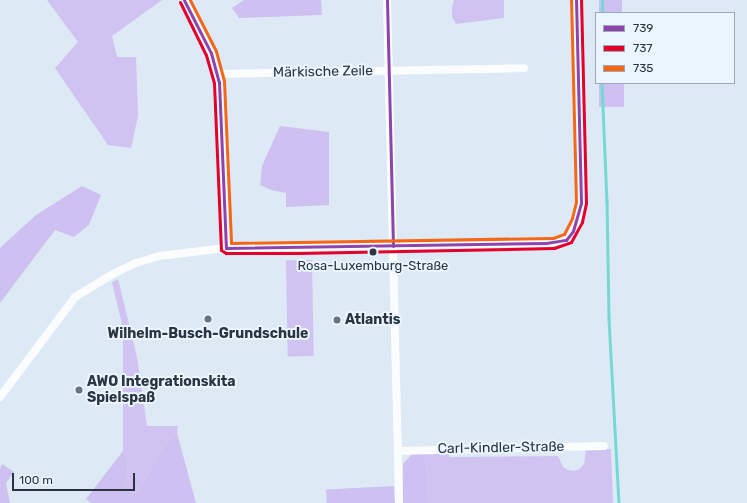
<!DOCTYPE html>
<html>
<head>
<meta charset="utf-8">
<style>
  body { margin:0 }
  #map { position:relative; width:747px; height:503px; overflow:hidden; background:#dde9f4; font-family:Rubik,sans-serif }
  div>[style] { position:absolute }
  .green>* { inset:0; background:#d0c3f1; transform-origin:0 0 }
  .forest>* { inset:0; background:#cec0f0; transform-origin:0 0 }
  .stream>* { height:2.5px; margin:-1.25px; padding:0 1.25px; transform-origin:1.25px; border-radius:1.25px; background:#76d8d4 }
  .minor>* { height:8px; margin:-4px; padding:0 4px; transform-origin:4px; border-radius:4px; background:#fafcfd }
  .bus-1>* { height:3px; margin:-1.5px; padding:0 1.5px; transform-origin:1.5px; border-radius:1.5px; background:#8e44ad }
  .bus-2>* { height:3px; margin:-1.5px; padding:0 1.5px; transform-origin:1.5px; border-radius:1.5px; background:#e4002b }
  .bus-3>* { height:3px; margin:-1.5px; padding:0 1.5px; transform-origin:1.5px; border-radius:1.5px; background:#f46717 }
  .dots>* { width:11px; height:11px; translate:-50% -50%; box-sizing:border-box; border:2px solid #ebf5ff; border-radius:50% }
  span { translate:-50% -50%; white-space:nowrap; text-align:center; line-height:1.15; -webkit-text-stroke:4px #ebf5ff; paint-order:stroke }
  .bus-label { font-size:13px; color:#2b353f }
  .street-label { font-size:14px; color:#2b353f }
  .poi-label { font-size:14px; color:#2b353f; font-weight:700 }
  .left { translate:0 -50%; text-align:left }
  .legend { position:absolute; left:595px; top:12px; width:140px; height:72px; box-sizing:border-box; background:#ebf5ff; border:1px solid #9ea8b2; margin:0; padding:5px 7px; list-style:none; font-size:12px; color:#2b353f }
  .legend li { display:flex; align-items:center; gap:8px; height:20px }
  .legend b { width:20px; border:1px solid #9ea8b2 }
  .scale { position:absolute; left:12px; top:473px; width:123px; height:18px; box-sizing:border-box; border:2px solid #2b353f; border-top:0; padding-left:5px; font-size:12px; line-height:14px; white-space:nowrap; color:#2b353f; -webkit-text-stroke:3px #ebf5ff; paint-order:stroke }
</style>
</head>
<body>
<div id="map">
  <div class="green">
    <i style="clip-path:polygon(47px 0,162px 0,112px 36px,117px 57px,136px 57px,138px 116px,131px 148px,108px 145px,55px 68px,78px 42px)"></i>
    <i style="clip-path:polygon(454px 0,504px 0,504px 18px,456px 24px,452px 17px,452px 7px)"></i>
    <i style="left:312px;top:260px;width:96px;height:26px;rotate:89deg"></i>
    <i style="clip-path:polygon(118px 279px,137px 357px,147px 426px,178px 426px,177px 433px,164px 446px,137px 492px,133px 493px,128px 491px,125px 486px,128px 471px,127px 459px,123px 451px,123px 329px,112px 282px)"></i>
    <i style="clip-path:polygon(586px 449px,611px 449px,613px 503px,429px 503px,425px 453px,447px 452px,450px 457px,558px 456px,563px 467px,568px 470px,574px 471px,580px 469px,584px 464px)"></i>
  </div>
  <div class="forest">
    <i style="clip-path:polygon(244px 0,321px 0,322px 15px,239px 18px,232px 8px)"></i>
    <i style="left:599px;top:0;width:23px;height:13px"></i>
    <i style="left:599px;top:83px;width:25px;height:24px"></i>
    <i style="clip-path:polygon(280px 126px,329px 132px,329px 205px,286px 207px,286px 193px,271px 190px,260px 185px,262px 166px)"></i>
    <i style="clip-path:polygon(82px 186px,101px 195px,89px 225px,74px 237px,55px 230px,0 303px,0 248px,36px 215px)"></i>
    <i style="clip-path:polygon(177px 433px,196px 503px,91px 503px,86px 499px,123px 451px,127px 459px,128px 471px,125px 486px,128px 491px,133px 493px,137px 492px,164px 446px)"></i>
    <i style="clip-path:polygon(413px 453px,425px 453px,429px 503px,403px 503px,403px 464px)"></i>
    <i style="clip-path:polygon(2px 464px,14px 472px,6px 483px,10px 503px,0 503px,0 469px)"></i>
    <i style="left:394px;top:486px;width:17px;height:68px;rotate:87deg"></i>
  </div>
  <div class="stream">
    <i style="left:602px;top:13px;width:13px;rotate:-90deg"></i>
    <i style="left:602px;top:83px;width:118px;rotate:87.6deg"></i>
    <i style="left:607px;top:201px;width:118px;rotate:89deg"></i>
    <i style="left:609px;top:319px;width:184px;rotate:86.9deg"></i>
  </div>
  <div class="minor">
    <i style="left:184px;top:0;width:59px;rotate:63deg"></i>
    <i style="left:211px;top:53px;width:30px;rotate:75deg"></i>
    <i style="left:219px;top:82px;width:20px;rotate:84deg"></i>
    <i style="left:221px;top:102px;width:146px;rotate:88deg"></i>
    <i style="left:387px;top:0;width:503px;rotate:88.63deg"></i>
    <i style="left:218px;top:74px;width:306px;rotate:-1.1deg"></i>
    <i style="left:0;top:397px;width:125px;rotate:-53.1deg"></i>
    <i style="left:75px;top:297px;width:44px;rotate:-31.2deg"></i>
    <i style="left:113px;top:274px;width:25px;rotate:-26deg"></i>
    <i style="left:136px;top:263px;width:24px;rotate:-17deg"></i>
    <i style="left:159px;top:256px;width:67px;rotate:-6.8deg"></i>
    <i style="left:226px;top:248px;width:320px;rotate:-0.9deg"></i>
    <i style="left:546px;top:243px;width:20px;rotate:-9deg"></i>
    <i style="left:566px;top:240px;width:11px;rotate:-52deg"></i>
    <i style="left:573px;top:231px;width:12px;rotate:-70deg"></i>
    <i style="left:577px;top:220px;width:17px;rotate:-77deg"></i>
    <i style="left:581px;top:203px;width:203px;rotate:-91.4deg"></i>
    <i style="left:398px;top:451px;width:206px;rotate:-1.4deg"></i>
  </div>
  <div class="bus-1">
    <i style="left:184px;top:0;width:59px;rotate:63deg"></i>
    <i style="left:211px;top:53px;width:30px;rotate:75deg"></i>
    <i style="left:219px;top:82px;width:166px;rotate:87.6deg"></i>
    <i style="left:387px;top:0;width:246px;rotate:88.6deg"></i>
    <i style="left:226px;top:248px;width:320px;rotate:-0.9deg"></i>
    <i style="left:546px;top:243px;width:20px;rotate:-9deg"></i>
    <i style="left:566px;top:240px;width:11px;rotate:-52deg"></i>
    <i style="left:573px;top:231px;width:29px;rotate:-74deg"></i>
    <i style="left:581px;top:203px;width:203px;rotate:-91.4deg"></i>
  </div>
  <div class="bus-2">
    <i style="left:180px;top:2px;width:59px;rotate:63.9deg"></i>
    <i style="left:206px;top:55px;width:29px;rotate:74deg"></i>
    <i style="left:214px;top:83px;width:167px;rotate:87.6deg"></i>
    <i style="left:221px;top:250px;width:6px;rotate:31deg"></i>
    <i style="left:226px;top:253px;width:72px"></i>
    <i style="left:298px;top:253px;width:256px;rotate:-1.1deg"></i>
    <i style="left:554px;top:248px;width:18px;rotate:-19deg"></i>
    <i style="left:571px;top:242px;width:23px;rotate:-61deg"></i>
    <i style="left:582px;top:222px;width:19px;rotate:-78deg"></i>
    <i style="left:586px;top:203px;width:203px;rotate:-91.4deg"></i>
  </div>
  <div class="bus-3">
    <i style="left:190px;top:0;width:57px;rotate:63deg"></i>
    <i style="left:216px;top:51px;width:31px;rotate:75deg"></i>
    <i style="left:224px;top:81px;width:162px;rotate:87.5deg"></i>
    <i style="left:231px;top:243px;width:322px;rotate:-0.9deg"></i>
    <i style="left:553px;top:238px;width:12px;rotate:-20deg"></i>
    <i style="left:564px;top:234px;width:18px;rotate:-63deg"></i>
    <i style="left:572px;top:218px;width:16px;rotate:-76deg"></i>
    <i style="left:576px;top:202px;width:202px;rotate:-91.4deg"></i>
  </div>
  <div class="dots">
    <i style="left:373px;top:252px;background:#2b353f"></i>
    <i style="left:208px;top:319px;background:#69747e"></i>
    <i style="left:337px;top:320px;background:#69747e"></i>
    <i style="left:79px;top:390px;background:#69747e"></i>
  </div>
  <div class="bus-label">
    <span style="left:373px;top:266px">Rosa-Luxemburg-Straße</span>
  </div>
  <div class="street-label">
    <span style="left:323px;top:72px;rotate:-1deg">Märkische Zeile</span>
    <span style="left:501px;top:448px;rotate:-1deg">Carl-Kindler-Straße</span>
  </div>
  <div class="poi-label">
    <span class="left" style="left:345px;top:320px">Atlantis</span>
    <span style="left:208px;top:334px">Wilhelm-Busch-Grundschule</span>
    <span class="left" style="left:87px;top:390px">AWO Integrationskita<br>Spielspaß</span>
  </div>
  <ul class="legend">
  <li><b style="height:5px;background:#8e44ad"></b>739</li>
  <li><b style="height:5px;background:#e4002b"></b>737</li>
  <li><b style="height:5px;background:#f46717"></b>735</li>
  </ul>
  <div class="scale">100 m</div>
</div>
</body>
</html>
